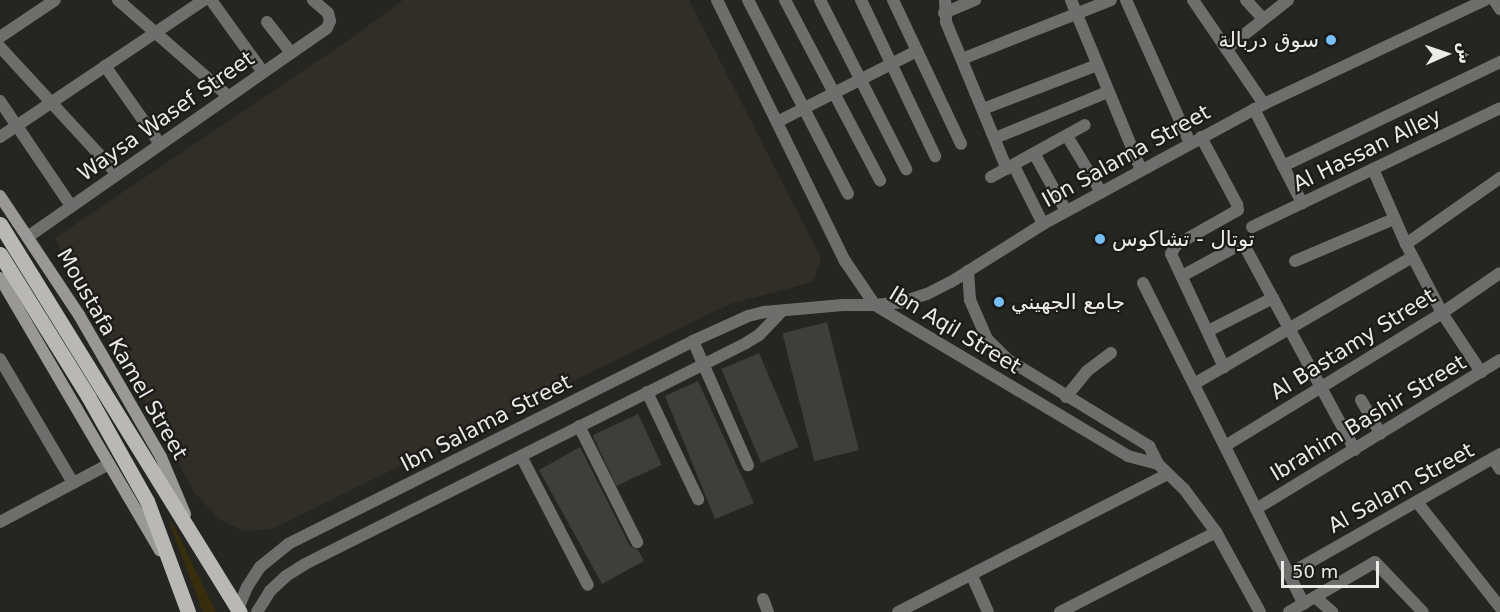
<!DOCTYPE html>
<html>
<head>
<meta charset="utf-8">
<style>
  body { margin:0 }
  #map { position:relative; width:1500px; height:612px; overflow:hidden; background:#252522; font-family:"DejaVu Sans","Noto Sans Arabic",sans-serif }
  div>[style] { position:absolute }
  .built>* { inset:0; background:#302e26 }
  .green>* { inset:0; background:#382e0d }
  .building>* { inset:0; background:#3e3e3b; transform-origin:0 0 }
  .minor>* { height:12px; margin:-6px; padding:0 6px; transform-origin:6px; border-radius:6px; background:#6e6e6d }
  .tertiary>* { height:12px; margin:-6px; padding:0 6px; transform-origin:6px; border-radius:6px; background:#6e6e6d }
  .secondary>* { height:12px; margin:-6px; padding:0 6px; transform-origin:6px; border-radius:6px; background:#999896 }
  .primary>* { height:15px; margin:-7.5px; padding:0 7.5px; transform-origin:7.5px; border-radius:7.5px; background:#b9b8b5 }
  .dots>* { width:16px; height:16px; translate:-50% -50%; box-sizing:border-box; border:3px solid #1c1b19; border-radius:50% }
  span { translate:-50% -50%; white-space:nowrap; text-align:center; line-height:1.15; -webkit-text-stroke:4.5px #1c1b19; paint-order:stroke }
  .poi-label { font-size:21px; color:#ebeae8 }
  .right { translate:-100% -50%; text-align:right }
  .left { translate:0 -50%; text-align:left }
  .street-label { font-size:21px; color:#ebeae8 }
  .north { position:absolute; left:1416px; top:24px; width:60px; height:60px; -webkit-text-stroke:4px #1c1b19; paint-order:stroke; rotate:87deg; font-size:16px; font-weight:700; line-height:24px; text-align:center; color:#ebeae8 }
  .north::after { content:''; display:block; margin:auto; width:21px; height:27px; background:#ebeae8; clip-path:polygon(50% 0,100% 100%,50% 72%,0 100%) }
  .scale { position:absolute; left:1281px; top:561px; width:98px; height:27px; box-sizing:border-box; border:3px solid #ebeae8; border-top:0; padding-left:8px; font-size:18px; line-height:21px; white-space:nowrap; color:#ebeae8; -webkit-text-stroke:4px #1c1b19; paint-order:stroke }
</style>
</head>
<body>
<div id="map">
  <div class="built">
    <i style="clip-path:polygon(403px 0,689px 0,821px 258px,813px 282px,730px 304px,272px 529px,244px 531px,219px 519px,194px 492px,55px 238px,353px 37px)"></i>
  </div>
  <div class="green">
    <i style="clip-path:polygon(169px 522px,172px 522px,216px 612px,203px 612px)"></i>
  </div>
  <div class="building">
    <i style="left:827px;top:322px;width:132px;height:46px;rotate:76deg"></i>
    <i style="left:759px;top:353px;width:102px;height:41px;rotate:67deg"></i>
    <i style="clip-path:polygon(698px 381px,754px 503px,715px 519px,665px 396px)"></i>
    <i style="left:638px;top:414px;width:56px;height:50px;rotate:65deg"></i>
    <i style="clip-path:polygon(580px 447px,630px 546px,638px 550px,644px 561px,602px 584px,539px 470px)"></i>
  </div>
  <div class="minor">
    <i style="left:118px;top:0;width:146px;rotate:41.1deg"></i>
    <i style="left:211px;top:0;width:89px;rotate:54.2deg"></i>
    <i style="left:717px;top:0;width:291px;rotate:63.9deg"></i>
    <i style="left:845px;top:261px;width:53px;rotate:55.7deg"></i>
    <i style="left:875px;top:305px;width:295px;rotate:30.8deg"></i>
    <i style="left:1128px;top:456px;width:31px;rotate:15deg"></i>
    <i style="left:748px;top:0;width:218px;rotate:62.7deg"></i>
    <i style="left:785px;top:0;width:204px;rotate:62.2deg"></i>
    <i style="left:820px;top:0;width:190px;rotate:63deg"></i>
    <i style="left:861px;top:0;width:173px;rotate:64.6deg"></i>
    <i style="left:893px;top:0;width:159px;rotate:64.7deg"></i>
    <i style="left:945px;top:0;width:22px;rotate:87deg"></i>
    <i style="left:946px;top:22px;width:159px;rotate:67.5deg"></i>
    <i style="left:1071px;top:0;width:184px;rotate:67.6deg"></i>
    <i style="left:1126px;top:0;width:157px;rotate:65.9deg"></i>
    <i style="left:1193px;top:0;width:126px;rotate:55.7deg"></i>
    <i style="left:1246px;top:0;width:25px;rotate:48deg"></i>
    <i style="left:944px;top:13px;width:34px;rotate:-23deg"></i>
    <i style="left:267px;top:22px;width:39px;rotate:52deg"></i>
    <i style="left:0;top:37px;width:66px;rotate:-33.9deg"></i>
    <i style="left:0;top:47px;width:173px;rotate:47.3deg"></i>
    <i style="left:1226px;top:49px;width:79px;rotate:-38.3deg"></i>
    <i style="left:962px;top:59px;width:160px;rotate:-21.6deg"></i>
    <i style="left:105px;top:66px;width:95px;rotate:54.8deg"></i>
    <i style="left:0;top:101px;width:127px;rotate:55.9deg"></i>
    <i style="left:983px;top:109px;width:122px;rotate:-21.1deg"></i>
    <i style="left:1254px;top:109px;width:106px;rotate:62.9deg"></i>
    <i style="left:777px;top:122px;width:157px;rotate:-26.9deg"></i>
    <i style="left:1067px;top:136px;width:66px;rotate:58.7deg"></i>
    <i style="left:0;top:137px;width:246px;rotate:-33.9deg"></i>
    <i style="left:1201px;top:137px;width:76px;rotate:61.8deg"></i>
    <i style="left:1237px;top:204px;width:6px;rotate:81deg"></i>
    <i style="left:1238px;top:210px;width:71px;rotate:150.6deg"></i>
    <i style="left:1176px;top:245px;width:10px;rotate:119deg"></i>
    <i style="left:1171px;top:254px;width:125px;rotate:64.9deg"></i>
    <i style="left:995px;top:138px;width:122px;rotate:-22.2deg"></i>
    <i style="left:1035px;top:155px;width:64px;rotate:61deg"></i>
    <i style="left:1014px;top:166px;width:65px;rotate:63.4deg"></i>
    <i style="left:1283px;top:166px;width:241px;rotate:-25.6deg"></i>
    <i style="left:1373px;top:169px;width:82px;rotate:66.3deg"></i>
    <i style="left:1406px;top:244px;width:78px;rotate:62.4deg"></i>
    <i style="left:1442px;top:313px;width:71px;rotate:56.5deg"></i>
    <i style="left:991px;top:177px;width:107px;rotate:-29deg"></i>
    <i style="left:1252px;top:227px;width:275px;rotate:-25.6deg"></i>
    <i style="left:29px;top:236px;width:363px;rotate:-34.9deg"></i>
    <i style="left:327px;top:28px;width:8px;rotate:-67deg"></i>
    <i style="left:330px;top:21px;width:8px;rotate:-104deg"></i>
    <i style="left:328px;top:13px;width:20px;rotate:-139deg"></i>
    <i style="left:1406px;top:244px;width:115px;rotate:-35.1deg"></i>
    <i style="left:1295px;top:261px;width:108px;rotate:-23deg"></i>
    <i style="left:968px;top:271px;width:29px;rotate:86deg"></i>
    <i style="left:970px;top:300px;width:43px;rotate:66.4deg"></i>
    <i style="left:987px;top:339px;width:28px;rotate:45deg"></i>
    <i style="left:1007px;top:359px;width:167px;rotate:31.5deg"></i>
    <i style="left:1149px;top:446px;width:20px;rotate:63deg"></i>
    <i style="left:1158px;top:464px;width:36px;rotate:44deg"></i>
    <i style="left:1184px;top:489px;width:54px;rotate:53.3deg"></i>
    <i style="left:1216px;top:532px;width:91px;rotate:61.2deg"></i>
    <i style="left:1182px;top:276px;width:65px;rotate:-28.5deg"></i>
    <i style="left:1239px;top:245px;width:5px"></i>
    <i style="left:1244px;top:245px;width:233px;rotate:61.6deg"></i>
    <i style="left:1143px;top:283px;width:359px;rotate:63.4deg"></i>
    <i style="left:1208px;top:331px;width:73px;rotate:-26.9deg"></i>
    <i style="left:693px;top:341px;width:136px;rotate:66.1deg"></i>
    <i style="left:0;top:359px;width:144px;rotate:59.5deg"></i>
    <i style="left:1194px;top:384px;width:252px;rotate:-30.2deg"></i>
    <i style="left:647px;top:392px;width:119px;rotate:64.5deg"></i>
    <i style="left:1066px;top:397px;width:33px;rotate:-51deg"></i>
    <i style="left:1087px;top:371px;width:30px;rotate:-37deg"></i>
    <i style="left:1361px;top:400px;width:39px;rotate:60deg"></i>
    <i style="left:579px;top:426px;width:130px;rotate:63.4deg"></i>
    <i style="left:1225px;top:446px;width:255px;rotate:-31.5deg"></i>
    <i style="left:1442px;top:313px;width:70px;rotate:-34.6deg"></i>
    <i style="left:521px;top:456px;width:145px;rotate:62.6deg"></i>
    <i style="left:1493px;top:458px;width:13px;rotate:58deg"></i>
    <i style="left:1417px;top:502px;width:134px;rotate:51.7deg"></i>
    <i style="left:1256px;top:509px;width:286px;rotate:-31.4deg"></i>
    <i style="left:0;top:522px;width:123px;rotate:-28deg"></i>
    <i style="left:1289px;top:574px;width:243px;rotate:-29.6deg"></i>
    <i style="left:972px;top:576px;width:39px;rotate:66deg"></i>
    <i style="left:1315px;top:597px;width:23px;rotate:41deg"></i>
    <i style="left:763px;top:599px;width:14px;rotate:69deg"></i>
    <i style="left:898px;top:612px;width:303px;rotate:-27.1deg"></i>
    <i style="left:1060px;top:612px;width:175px;rotate:-27.1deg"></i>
    <i style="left:1289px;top:612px;width:99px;rotate:-30.2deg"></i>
    <i style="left:1375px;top:562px;width:69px;rotate:46.2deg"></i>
  </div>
  <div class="tertiary">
    <i style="left:1494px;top:0;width:11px;rotate:56deg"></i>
    <i style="left:238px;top:609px;width:24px;rotate:-68deg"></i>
    <i style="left:247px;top:587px;width:24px;rotate:-57deg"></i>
    <i style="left:260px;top:567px;width:36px;rotate:-39deg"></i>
    <i style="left:288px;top:544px;width:453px;rotate:-26.6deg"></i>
    <i style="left:693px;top:341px;width:60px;rotate:-24.4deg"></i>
    <i style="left:748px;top:316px;width:16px;rotate:-14deg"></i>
    <i style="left:764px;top:312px;width:79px;rotate:-5.1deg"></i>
    <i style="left:843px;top:305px;width:32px"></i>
    <i style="left:875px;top:305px;width:27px;rotate:-6deg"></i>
    <i style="left:902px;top:302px;width:26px;rotate:-18deg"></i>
    <i style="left:927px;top:294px;width:27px;rotate:-27deg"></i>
    <i style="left:951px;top:282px;width:109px;rotate:-32.2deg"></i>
    <i style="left:1043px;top:224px;width:251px;rotate:-28.5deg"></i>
    <i style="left:1264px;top:104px;width:244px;rotate:-25.2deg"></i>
    <i style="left:257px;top:612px;width:25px;rotate:-58deg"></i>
    <i style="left:270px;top:591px;width:22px;rotate:-43deg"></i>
    <i style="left:286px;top:576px;width:22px;rotate:-32deg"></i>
    <i style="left:305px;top:564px;width:493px;rotate:-26.6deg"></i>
    <i style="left:746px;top:343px;width:15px;rotate:-32deg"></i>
    <i style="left:759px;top:335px;width:30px;rotate:-46deg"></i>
  </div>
  <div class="secondary">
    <i style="left:0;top:196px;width:143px;rotate:56.4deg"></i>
    <i style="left:79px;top:315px;width:164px;rotate:60deg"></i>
    <i style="left:161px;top:457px;width:62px;rotate:67.2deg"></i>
    <i style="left:0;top:278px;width:316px;rotate:59.6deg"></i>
  </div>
  <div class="primary">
    <i style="left:0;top:224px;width:456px;rotate:58.3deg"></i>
    <i style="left:0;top:254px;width:167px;rotate:58.2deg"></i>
    <i style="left:88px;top:396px;width:120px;rotate:60.7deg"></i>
    <i style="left:147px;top:501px;width:118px;rotate:69.7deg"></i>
  </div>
  <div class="dots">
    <i style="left:1331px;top:40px;background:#77bff7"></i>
    <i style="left:1100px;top:239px;background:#77bff7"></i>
    <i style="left:999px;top:302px;background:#77bff7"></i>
  </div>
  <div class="poi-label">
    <span class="right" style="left:1319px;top:40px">سوق دربالة</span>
    <span class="left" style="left:1112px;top:239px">توتال - تشاكوس</span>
    <span class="left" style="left:1011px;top:302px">جامع الجهيني</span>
  </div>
  <div class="street-label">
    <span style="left:166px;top:116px;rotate:-35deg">Waysa Wasef Street</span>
    <span style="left:1367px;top:150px;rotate:-26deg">Al Hassan Alley</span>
    <span style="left:1126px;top:156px;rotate:-29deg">Ibn Salama Street</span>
    <span style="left:955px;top:330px;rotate:31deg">Ibn Aqil Street</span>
    <span style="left:1353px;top:344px;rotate:-32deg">Al Bastamy Street</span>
    <span style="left:122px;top:354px;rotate:60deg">Moustafa Kamel Street</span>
    <span style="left:1368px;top:418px;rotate:-31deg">Ibrahim Bashir Street</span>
    <span style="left:486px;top:423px;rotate:-27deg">Ibn Salama Street</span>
    <span style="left:1401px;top:488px;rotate:-29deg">Al Salam Street</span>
  </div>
  <div class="north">ش</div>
  <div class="scale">50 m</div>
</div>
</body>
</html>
